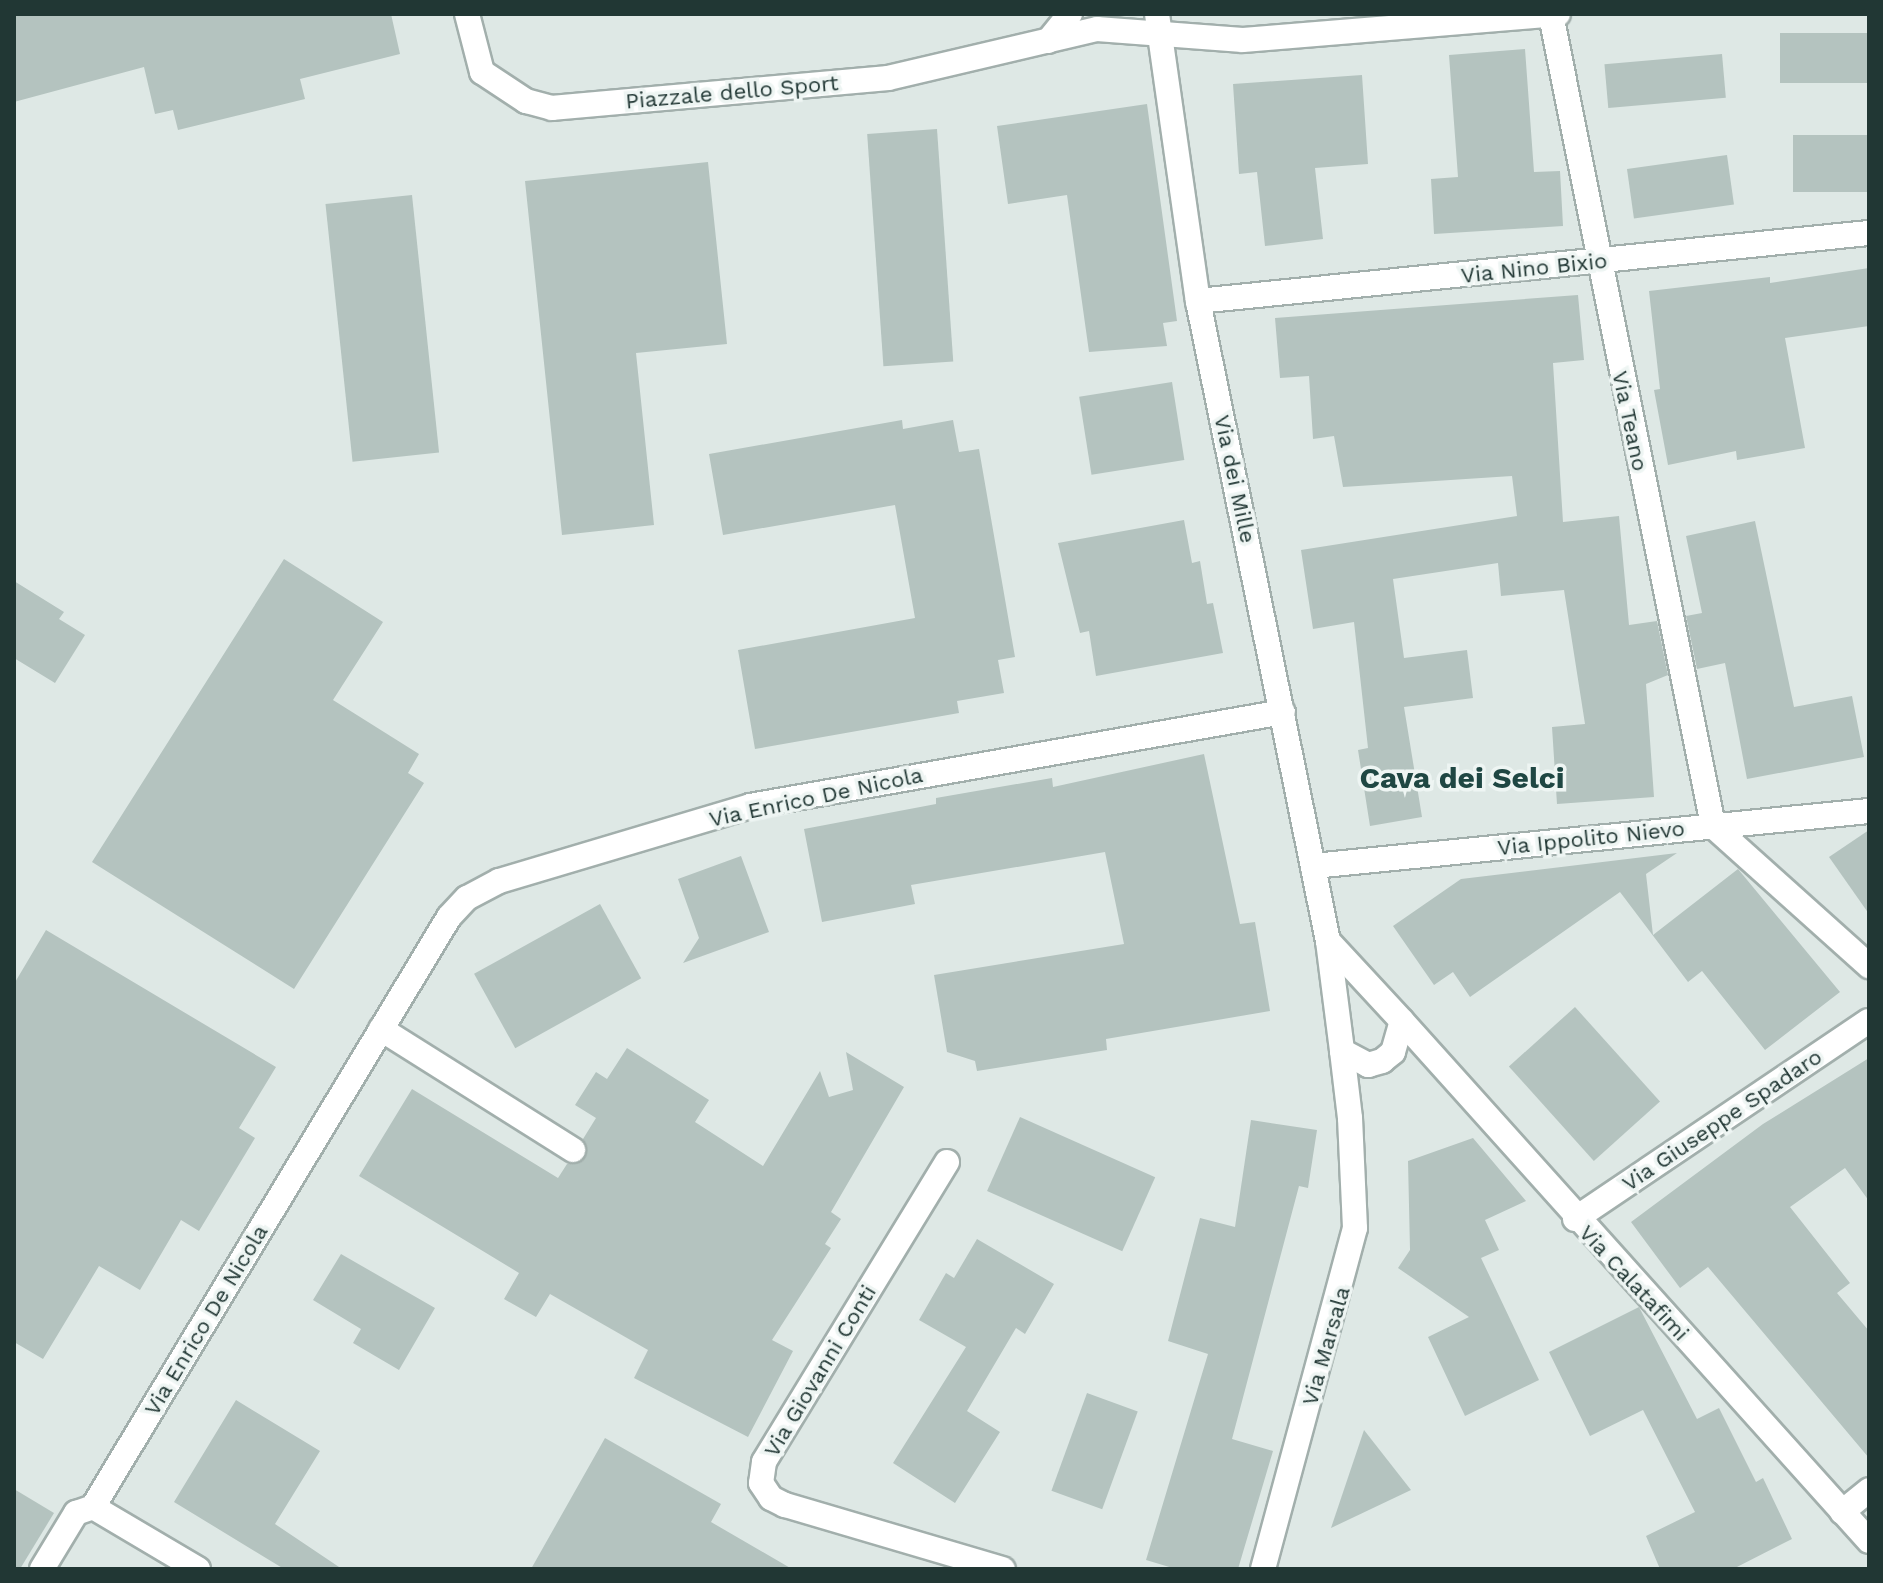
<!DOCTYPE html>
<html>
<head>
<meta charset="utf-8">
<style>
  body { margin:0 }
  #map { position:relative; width:1883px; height:1583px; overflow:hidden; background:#dee8e5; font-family:"Work Sans",sans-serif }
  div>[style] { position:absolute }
  .building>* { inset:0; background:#b4c3bf; transform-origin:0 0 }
  .roads { filter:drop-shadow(2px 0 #a2afac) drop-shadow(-2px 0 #a2afac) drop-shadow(0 2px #a2afac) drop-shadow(0 -2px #a2afac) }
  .minor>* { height:24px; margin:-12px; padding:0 12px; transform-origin:12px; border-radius:12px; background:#fff }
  span { translate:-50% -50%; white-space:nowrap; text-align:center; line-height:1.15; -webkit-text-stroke:7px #eef5f3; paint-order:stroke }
  .street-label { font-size:22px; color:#213734 }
  .district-label { font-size:30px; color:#1f4743; font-weight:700 }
  .frame { position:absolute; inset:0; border:16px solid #213734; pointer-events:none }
</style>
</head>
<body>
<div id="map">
  <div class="building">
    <i style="clip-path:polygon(14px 14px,391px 14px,400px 54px,300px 79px,305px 99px,178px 130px,173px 110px,155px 114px,144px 67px,14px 102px)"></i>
    <i style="left:1869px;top:33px;width:50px;height:89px;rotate:90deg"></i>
    <i style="clip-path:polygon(1525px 49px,1534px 172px,1560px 171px,1563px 226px,1434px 234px,1431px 179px,1458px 177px,1449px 55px)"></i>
    <i style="left:1722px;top:54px;width:44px;height:118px;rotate:85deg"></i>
    <i style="clip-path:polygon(1362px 75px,1368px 164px,1315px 168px,1323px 239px,1265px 246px,1257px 172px,1239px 174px,1233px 84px)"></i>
    <i style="clip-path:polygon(1147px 104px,1177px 321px,1163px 323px,1167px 346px,1089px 352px,1067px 195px,1008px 204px,997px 126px)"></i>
    <i style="left:937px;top:129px;width:233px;height:70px;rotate:86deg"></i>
    <i style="left:1869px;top:135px;width:57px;height:76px;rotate:90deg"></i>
    <i style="left:1727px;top:155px;width:50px;height:101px;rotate:82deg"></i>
    <i style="clip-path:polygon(708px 162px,727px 344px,636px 353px,654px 525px,562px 535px,525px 181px)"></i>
    <i style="left:412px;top:195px;width:259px;height:87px;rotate:84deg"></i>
    <i style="clip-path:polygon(1869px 268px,1869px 326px,1785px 338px,1805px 448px,1737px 460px,1736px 451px,1668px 465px,1654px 390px,1660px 389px,1649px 291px,1770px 277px,1770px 283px)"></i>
    <i style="clip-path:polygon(1578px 295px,1584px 360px,1553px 363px,1563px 522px,1619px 516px,1629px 625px,1657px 621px,1668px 675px,1646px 684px,1654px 797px,1557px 804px,1552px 727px,1585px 724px,1564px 590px,1501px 596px,1498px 563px,1393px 579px,1404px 658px,1467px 650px,1473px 698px,1404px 707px,1422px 817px,1370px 826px,1358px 750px,1368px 748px,1354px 622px,1313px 629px,1301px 550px,1517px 516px,1512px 476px,1343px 487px,1334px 436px,1313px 439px,1309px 376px,1280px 378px,1275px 318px)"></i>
    <i style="left:1172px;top:382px;width:79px;height:94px;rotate:81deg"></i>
    <i style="clip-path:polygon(902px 420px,903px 429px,953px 420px,959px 452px,979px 449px,1015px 657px,998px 660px,1004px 693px,957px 701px,959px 713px,755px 749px,738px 650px,915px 618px,895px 505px,723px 535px,709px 454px)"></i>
    <i style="clip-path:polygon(1184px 520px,1192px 563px,1200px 561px,1207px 604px,1213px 603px,1223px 653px,1096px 676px,1089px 631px,1080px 633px,1058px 543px)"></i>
    <i style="clip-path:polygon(1755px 521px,1794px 707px,1852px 696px,1864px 757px,1747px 779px,1725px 663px,1697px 669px,1686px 616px,1702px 613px,1686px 536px)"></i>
    <i style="clip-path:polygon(284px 559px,383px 622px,333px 700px,419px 754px,408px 773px,424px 783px,294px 989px,92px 862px)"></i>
    <i style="clip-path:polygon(14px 581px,64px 612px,59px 619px,85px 635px,55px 683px,14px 658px)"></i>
    <i style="clip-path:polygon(1204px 754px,1240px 924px,1255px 922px,1270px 1011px,1106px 1039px,1107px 1050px,977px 1071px,975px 1061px,947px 1052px,934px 975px,1124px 944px,1105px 852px,911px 885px,915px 904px,822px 922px,804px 829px,936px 804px,936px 798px,1052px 778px,1053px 787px)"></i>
    <i style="clip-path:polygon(1869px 830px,1869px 914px,1829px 857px)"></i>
    <i style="clip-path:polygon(1677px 853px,1646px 874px,1653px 935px,1738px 869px,1840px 992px,1765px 1050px,1702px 971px,1688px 982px,1620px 892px,1470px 997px,1453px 972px,1434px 985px,1393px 926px,1461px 879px)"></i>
    <i style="clip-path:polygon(741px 856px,769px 932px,683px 963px,699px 938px,678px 879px)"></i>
    <i style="left:600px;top:904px;width:85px;height:144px;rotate:61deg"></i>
    <i style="clip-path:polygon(46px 930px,276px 1067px,239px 1128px,255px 1138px,199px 1231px,181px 1220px,140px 1290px,99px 1266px,43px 1359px,14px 1342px,14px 984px)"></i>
    <i style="left:1575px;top:1007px;width:127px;height:89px;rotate:48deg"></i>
    <i style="clip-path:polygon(627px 1048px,709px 1100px,695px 1122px,763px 1166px,820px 1071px,829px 1097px,853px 1090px,846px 1052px,904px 1087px,831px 1212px,841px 1219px,825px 1244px,831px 1248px,772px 1340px,793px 1351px,748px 1437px,634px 1378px,648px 1350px,550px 1294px,536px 1317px,504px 1299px,519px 1273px,359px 1176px,412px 1089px,558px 1178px,567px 1164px,586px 1157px,583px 1139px,596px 1118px,575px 1105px,596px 1072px,607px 1079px)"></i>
    <i style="clip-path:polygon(1869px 1058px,1869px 1201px,1845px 1168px,1790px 1207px,1850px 1283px,1837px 1293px,1869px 1331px,1869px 1458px,1708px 1267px,1680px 1288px,1631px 1222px,1763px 1124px)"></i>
    <i style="left:1020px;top:1117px;width:148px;height:81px;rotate:24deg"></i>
    <i style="clip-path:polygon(1251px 1120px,1317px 1130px,1308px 1188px,1299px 1186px,1232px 1439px,1273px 1451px,1238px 1569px,1176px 1569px,1146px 1560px,1208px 1354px,1168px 1341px,1200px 1218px,1235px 1227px)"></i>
    <i style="clip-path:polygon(1473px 1138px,1526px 1201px,1485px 1220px,1499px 1250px,1481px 1258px,1539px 1380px,1465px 1416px,1428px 1337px,1469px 1317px,1398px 1268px,1410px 1250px,1408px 1161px)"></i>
    <i style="clip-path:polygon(977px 1239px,1054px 1284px,1025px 1334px,1016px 1328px,967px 1411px,1000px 1432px,955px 1503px,893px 1463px,966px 1347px,919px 1320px,946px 1273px,954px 1278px)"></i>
    <i style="clip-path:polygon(341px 1254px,435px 1308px,399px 1370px,353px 1343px,361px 1329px,313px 1300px)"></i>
    <i style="clip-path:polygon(1639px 1307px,1697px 1419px,1719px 1408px,1756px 1482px,1763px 1478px,1792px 1539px,1733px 1569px,1660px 1569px,1646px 1536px,1695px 1512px,1643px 1410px,1590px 1436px,1549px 1352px)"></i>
    <i style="left:1087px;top:1393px;width:54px;height:104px;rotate:20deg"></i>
    <i style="clip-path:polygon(236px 1400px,320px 1451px,275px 1524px,342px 1569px,284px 1569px,174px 1502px)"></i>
    <i style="clip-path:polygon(1364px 1430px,1411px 1490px,1331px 1528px)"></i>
    <i style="clip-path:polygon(605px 1438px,721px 1504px,711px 1522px,792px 1569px,531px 1569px)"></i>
    <i style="clip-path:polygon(14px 1489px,54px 1513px,20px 1569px,14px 1569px)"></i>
  </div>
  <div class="roads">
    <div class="minor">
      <i style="left:467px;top:14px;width:60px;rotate:75.5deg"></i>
      <i style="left:482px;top:72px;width:53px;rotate:33.4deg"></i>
      <i style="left:526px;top:101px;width:27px;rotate:15deg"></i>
      <i style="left:552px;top:108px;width:337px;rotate:-5.1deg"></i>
      <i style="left:888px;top:78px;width:215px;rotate:-13.2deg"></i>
      <i style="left:1097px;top:29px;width:146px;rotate:4.3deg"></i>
      <i style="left:1243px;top:40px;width:316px;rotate:-4.7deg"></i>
      <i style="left:1157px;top:14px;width:290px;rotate:81.9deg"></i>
      <i style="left:1198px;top:301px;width:653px;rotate:78.52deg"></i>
      <i style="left:1328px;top:941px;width:111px;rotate:82.7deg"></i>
      <i style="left:1342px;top:1051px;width:30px;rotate:28deg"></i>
      <i style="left:1368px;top:1065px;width:15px;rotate:-16deg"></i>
      <i style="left:1382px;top:1061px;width:14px;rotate:-39deg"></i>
      <i style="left:1393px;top:1052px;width:32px;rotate:-74deg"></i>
      <i style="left:1402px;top:1021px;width:109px;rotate:-132.8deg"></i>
      <i style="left:1551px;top:15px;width:827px;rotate:78.7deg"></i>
      <i style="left:1713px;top:826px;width:210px;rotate:41.9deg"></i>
      <i style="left:1048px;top:41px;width:35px;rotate:-51deg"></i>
      <i style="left:1198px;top:301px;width:674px;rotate:-5.79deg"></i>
      <i style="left:1313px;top:866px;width:559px;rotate:-5.65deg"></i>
      <i style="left:1402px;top:1021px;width:699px;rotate:48.07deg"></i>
      <i style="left:381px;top:1029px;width:227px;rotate:32.2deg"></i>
      <i style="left:947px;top:1162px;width:351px;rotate:121.4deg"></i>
      <i style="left:764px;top:1462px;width:21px;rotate:98deg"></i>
      <i style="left:761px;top:1483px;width:18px;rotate:56deg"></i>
      <i style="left:771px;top:1498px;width:16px;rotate:27deg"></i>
      <i style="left:785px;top:1505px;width:227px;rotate:16.4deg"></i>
      <i style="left:1575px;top:1219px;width:354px;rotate:-34deg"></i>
      <i style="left:93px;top:1507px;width:689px;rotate:-58.89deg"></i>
      <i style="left:449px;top:917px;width:26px;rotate:-47deg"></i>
      <i style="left:467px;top:898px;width:36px;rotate:-28deg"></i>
      <i style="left:499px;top:881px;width:262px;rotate:-16.6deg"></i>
      <i style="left:750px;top:806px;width:541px;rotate:-10deg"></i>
      <i style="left:93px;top:1507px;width:122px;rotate:30.6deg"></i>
      <i style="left:1842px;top:1512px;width:35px;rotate:-39deg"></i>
      <i style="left:42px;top:1569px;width:66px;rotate:-58.7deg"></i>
      <i style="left:76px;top:1513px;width:18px;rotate:-19deg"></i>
      <i style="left:1263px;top:1569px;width:353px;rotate:-74.9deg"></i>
      <i style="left:1355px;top:1228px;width:110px;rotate:-92.6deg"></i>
      <i style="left:1350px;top:1118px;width:67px;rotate:-96.8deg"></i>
    </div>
  </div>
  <div class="street-label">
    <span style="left:732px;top:92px;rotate:-5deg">Piazzale dello Sport</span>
    <span style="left:1534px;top:268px;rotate:-6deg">Via Nino Bixio</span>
    <span style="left:1630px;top:421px;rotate:78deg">Via Teano</span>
    <span style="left:1235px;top:479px;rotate:78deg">Via dei Mille</span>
    <span style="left:816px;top:797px;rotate:-12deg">Via Enrico De Nicola</span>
    <span style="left:1591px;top:838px;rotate:-6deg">Via Ippolito Nievo</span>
    <span style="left:1722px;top:1120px;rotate:-34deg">Via Giuseppe Spadaro</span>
    <span style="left:1634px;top:1283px;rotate:47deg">Via Calatafimi</span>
    <span style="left:206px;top:1320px;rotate:-59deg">Via Enrico De Nicola</span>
    <span style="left:1326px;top:1346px;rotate:-74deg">Via Marsala</span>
    <span style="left:820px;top:1371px;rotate:-59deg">Via Giovanni Conti</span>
  </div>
  <div class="district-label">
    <span style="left:1462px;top:778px">Cava dei Selci</span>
  </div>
  <div class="frame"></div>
</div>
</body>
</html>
